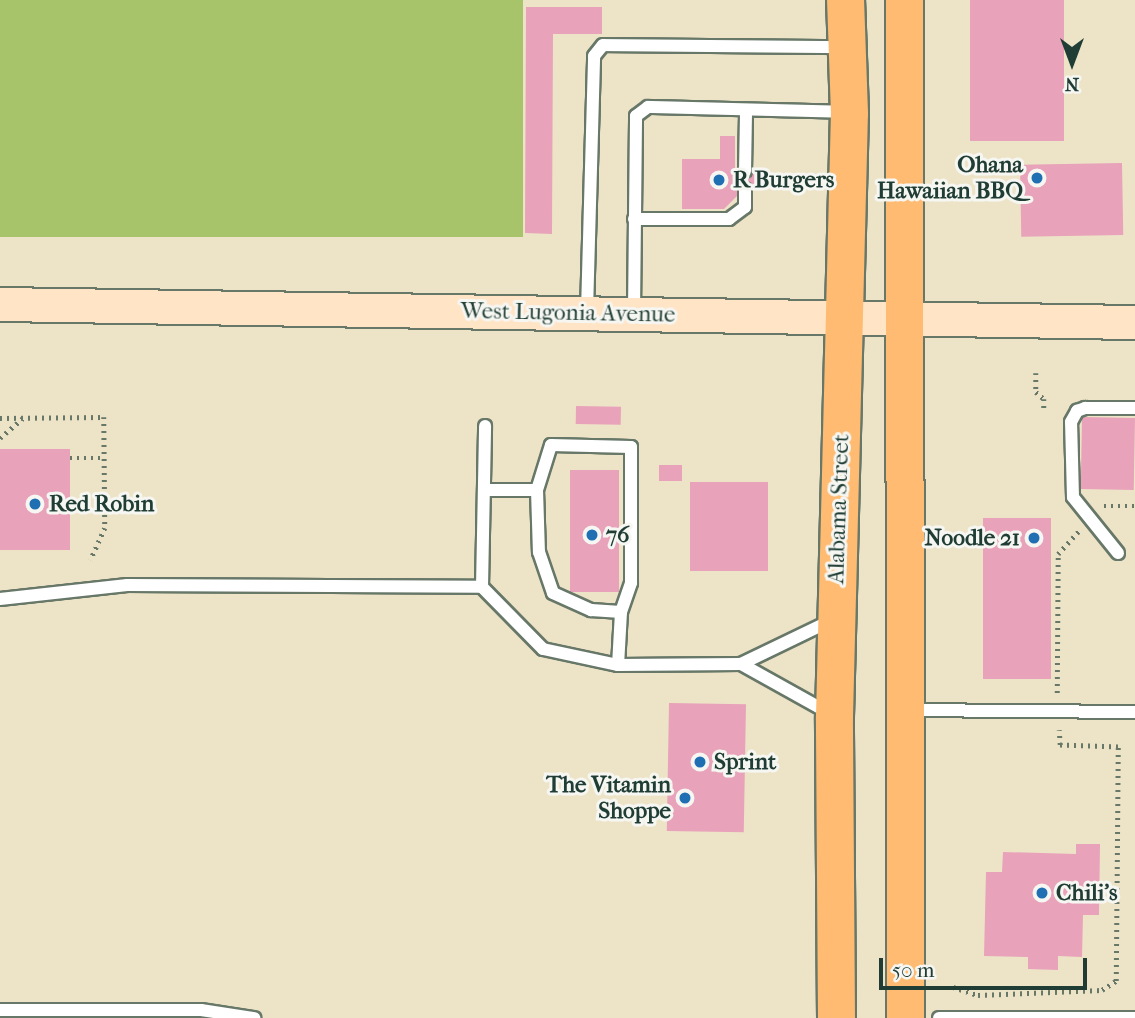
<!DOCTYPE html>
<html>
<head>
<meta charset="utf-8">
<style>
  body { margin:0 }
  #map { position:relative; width:1135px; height:1018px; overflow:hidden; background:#ede4c8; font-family:"IM FELL French Canon",serif }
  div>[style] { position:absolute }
  .green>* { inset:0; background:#a7c46b; transform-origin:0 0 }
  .building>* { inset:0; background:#e8a2b9; transform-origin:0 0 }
  .path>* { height:4.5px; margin-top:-2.25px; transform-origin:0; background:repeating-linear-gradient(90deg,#677768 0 2px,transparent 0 7px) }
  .roads { filter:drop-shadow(2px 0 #677768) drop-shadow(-2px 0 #677768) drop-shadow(0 2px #677768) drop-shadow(0 -2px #677768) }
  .lane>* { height:12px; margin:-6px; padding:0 6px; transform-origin:6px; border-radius:6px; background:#fff }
  .secondary>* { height:33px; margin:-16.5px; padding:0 16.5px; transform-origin:16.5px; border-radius:16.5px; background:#ffe4c6 }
  .primary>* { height:37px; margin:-18.5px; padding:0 18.5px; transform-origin:18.5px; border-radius:18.5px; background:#febb71 }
  .dots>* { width:19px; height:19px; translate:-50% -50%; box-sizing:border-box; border:4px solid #f6f6f2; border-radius:50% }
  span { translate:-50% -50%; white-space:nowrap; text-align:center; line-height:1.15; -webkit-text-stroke:6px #f6f6f2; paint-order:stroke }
  .poi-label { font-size:23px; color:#1f3d34; font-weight:700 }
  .right { translate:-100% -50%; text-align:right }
  .left { translate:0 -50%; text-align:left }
  .street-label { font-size:23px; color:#1f3d34 }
  .north { position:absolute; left:1037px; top:28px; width:70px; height:70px; -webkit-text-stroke:5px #f6f6f2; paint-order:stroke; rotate:180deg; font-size:19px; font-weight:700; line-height:28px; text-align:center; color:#1f3d34 }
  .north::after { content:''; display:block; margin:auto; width:24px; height:32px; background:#1f3d34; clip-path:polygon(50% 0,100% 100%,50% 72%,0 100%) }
  .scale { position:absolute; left:879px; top:958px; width:208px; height:32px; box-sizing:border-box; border:4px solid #1f3d34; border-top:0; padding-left:9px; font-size:21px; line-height:24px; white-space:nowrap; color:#1f3d34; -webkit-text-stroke:5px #f6f6f2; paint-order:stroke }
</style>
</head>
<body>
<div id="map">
  <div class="green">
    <i style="left:0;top:0;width:523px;height:237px"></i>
  </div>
  <div class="building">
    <i style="left:970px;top:0;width:94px;height:141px"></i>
    <i style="clip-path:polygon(526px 7px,602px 7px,602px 34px,553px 34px,552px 234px,525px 233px)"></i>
    <i style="clip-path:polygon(720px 136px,735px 136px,735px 171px,756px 171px,756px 188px,737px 189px,737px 196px,724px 209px,682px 209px,682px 159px,720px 159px)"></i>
    <i style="left:1122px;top:163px;width:72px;height:102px;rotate:89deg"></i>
    <i style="left:576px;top:406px;width:45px;height:18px;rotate:1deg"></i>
    <i style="left:1082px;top:417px;width:53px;height:72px;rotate:1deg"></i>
    <i style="left:0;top:449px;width:70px;height:101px"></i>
    <i style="left:659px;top:465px;width:23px;height:16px"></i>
    <i style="left:570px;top:470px;width:49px;height:122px"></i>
    <i style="left:690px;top:482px;width:78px;height:89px"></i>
    <i style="left:983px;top:518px;width:68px;height:161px"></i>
    <i style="left:669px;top:703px;width:77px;height:128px;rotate:1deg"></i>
    <i style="clip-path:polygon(1076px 844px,1100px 844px,1099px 915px,1083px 915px,1082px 957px,1058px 956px,1058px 970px,1028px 969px,1028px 957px,984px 956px,986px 872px,1002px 872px,1003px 852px,1076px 854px)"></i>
  </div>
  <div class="path">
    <i style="left:1036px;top:373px;width:19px;rotate:90deg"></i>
    <i style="left:1036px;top:392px;width:11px;rotate:41deg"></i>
    <i style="left:1044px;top:399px;width:9px;rotate:90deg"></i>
    <i style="left:0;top:418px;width:104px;rotate:-0.6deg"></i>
    <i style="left:104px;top:417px;width:111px;rotate:89.5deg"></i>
    <i style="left:105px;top:528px;width:35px;rotate:114deg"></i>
    <i style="left:0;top:438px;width:30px;rotate:-41deg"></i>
    <i style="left:70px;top:458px;width:34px"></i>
    <i style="left:1104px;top:506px;width:31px"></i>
    <i style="left:1057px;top:693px;width:139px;rotate:-89.6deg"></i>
    <i style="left:1058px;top:554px;width:31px;rotate:-48deg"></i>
    <i style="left:953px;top:987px;width:26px;rotate:18deg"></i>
    <i style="left:978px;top:995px;width:124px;rotate:-2.3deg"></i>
    <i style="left:1102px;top:990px;width:17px;rotate:-33deg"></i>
    <i style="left:1116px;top:981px;width:234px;rotate:-89.5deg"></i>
    <i style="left:1118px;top:747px;width:58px;rotate:-178deg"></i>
    <i style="left:1060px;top:745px;width:15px;rotate:-94deg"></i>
  </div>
  <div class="roads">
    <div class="lane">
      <i style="left:745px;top:171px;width:60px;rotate:-89deg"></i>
      <i style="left:634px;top:219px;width:95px"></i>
      <i style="left:729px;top:219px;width:20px;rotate:-37deg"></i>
      <i style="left:745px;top:207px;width:18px;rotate:-90deg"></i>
      <i style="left:587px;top:311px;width:255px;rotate:-88.4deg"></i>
      <i style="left:594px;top:56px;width:14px;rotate:-51deg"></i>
      <i style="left:603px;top:45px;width:242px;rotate:0.5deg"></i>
      <i style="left:634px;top:312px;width:196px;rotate:-89.4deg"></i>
      <i style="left:636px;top:116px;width:15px;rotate:-37deg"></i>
      <i style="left:648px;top:107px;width:198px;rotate:1.4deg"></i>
      <i style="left:486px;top:490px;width:51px"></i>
      <i style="left:537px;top:490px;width:62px;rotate:88.2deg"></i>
      <i style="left:539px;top:552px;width:43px;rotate:71.1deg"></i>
      <i style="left:553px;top:593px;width:42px;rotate:24.1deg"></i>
      <i style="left:591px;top:610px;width:30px;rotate:4deg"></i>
      <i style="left:621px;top:612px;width:53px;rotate:93.2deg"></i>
      <i style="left:537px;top:490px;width:47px;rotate:-72.7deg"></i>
      <i style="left:551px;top:445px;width:80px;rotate:1.4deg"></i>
      <i style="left:631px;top:447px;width:136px;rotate:90deg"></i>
      <i style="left:631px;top:583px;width:31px;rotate:109deg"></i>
      <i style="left:1118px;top:553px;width:72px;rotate:-128.8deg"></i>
      <i style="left:1073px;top:497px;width:75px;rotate:-91.5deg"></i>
      <i style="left:1071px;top:422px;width:13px;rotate:-61deg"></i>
      <i style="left:1077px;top:411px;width:9px;rotate:-21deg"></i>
      <i style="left:1085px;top:408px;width:50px"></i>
      <i style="left:482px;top:587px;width:161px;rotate:-88.9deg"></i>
      <i style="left:0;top:599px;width:128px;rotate:-6.3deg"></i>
      <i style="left:127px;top:585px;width:355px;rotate:0.3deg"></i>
      <i style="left:482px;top:587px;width:87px;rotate:45.5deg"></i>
      <i style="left:543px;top:649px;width:77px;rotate:12deg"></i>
      <i style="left:618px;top:665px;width:123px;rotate:-0.5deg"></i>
      <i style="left:741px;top:664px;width:101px;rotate:-25.8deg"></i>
      <i style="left:741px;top:664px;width:101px;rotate:29.1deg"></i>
      <i style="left:906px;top:710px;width:229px;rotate:0.5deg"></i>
      <i style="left:0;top:1010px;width:201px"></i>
      <i style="left:201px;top:1010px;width:54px;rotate:8.6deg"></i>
      <i style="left:939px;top:1018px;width:196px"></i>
    </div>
    <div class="secondary">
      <i style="left:0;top:304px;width:1135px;rotate:0.91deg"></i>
    </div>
    <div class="primary">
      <i style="left:904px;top:0;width:1018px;rotate:89.94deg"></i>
      <i style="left:836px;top:1018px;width:302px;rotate:-90.4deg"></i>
      <i style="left:834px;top:716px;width:603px;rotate:-88.58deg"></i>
      <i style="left:849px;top:113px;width:113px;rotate:-92deg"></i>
    </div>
  </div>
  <div class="dots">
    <i style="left:1037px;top:178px;background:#1f6fb2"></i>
    <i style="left:719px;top:180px;background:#1f6fb2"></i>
    <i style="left:35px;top:504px;background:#1f6fb2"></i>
    <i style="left:592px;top:535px;background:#1f6fb2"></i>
    <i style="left:1034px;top:538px;background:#1f6fb2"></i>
    <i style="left:700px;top:762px;background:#1f6fb2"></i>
    <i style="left:685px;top:798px;background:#1f6fb2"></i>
    <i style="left:1042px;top:893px;background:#1f6fb2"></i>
  </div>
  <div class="poi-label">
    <span class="right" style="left:1023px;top:178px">Ohana<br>Hawaiian BBQ</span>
    <span class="left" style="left:733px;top:180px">R Burgers</span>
    <span class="left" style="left:49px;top:504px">Red Robin</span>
    <span class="left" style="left:606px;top:535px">76</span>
    <span class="right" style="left:1020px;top:538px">Noodle 21</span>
    <span class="left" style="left:714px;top:762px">Sprint</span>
    <span class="right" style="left:671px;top:798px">The Vitamin<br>Shoppe</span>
    <span class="left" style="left:1056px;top:893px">Chili's</span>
  </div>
  <div class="street-label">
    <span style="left:568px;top:313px;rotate:1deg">West Lugonia Avenue</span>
    <span style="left:839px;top:509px;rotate:-88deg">Alabama Street</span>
  </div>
  <div class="north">N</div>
  <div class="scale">50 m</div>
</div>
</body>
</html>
